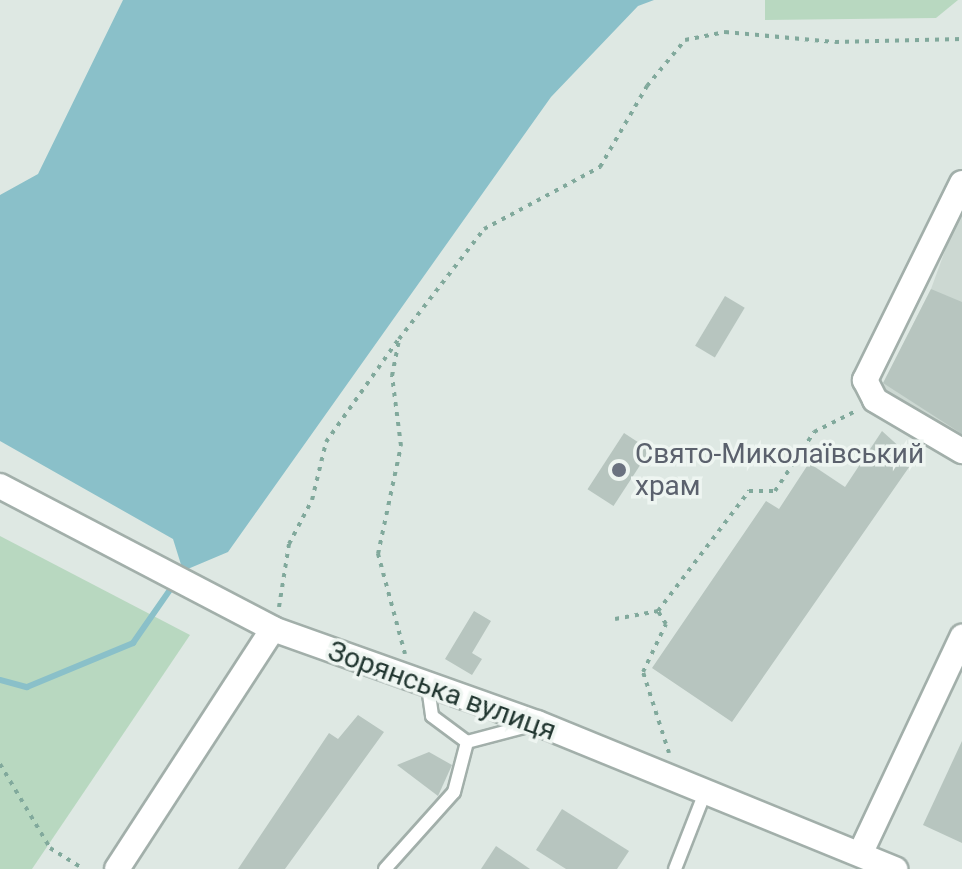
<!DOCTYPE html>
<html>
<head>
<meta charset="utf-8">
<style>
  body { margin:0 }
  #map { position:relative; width:962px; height:869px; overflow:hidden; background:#dee8e3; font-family:Roboto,sans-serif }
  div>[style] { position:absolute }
  .built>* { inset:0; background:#ccd8d2 }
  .green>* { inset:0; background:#b8d8c0 }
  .water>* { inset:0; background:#8ac0c9 }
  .stream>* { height:6px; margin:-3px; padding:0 3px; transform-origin:3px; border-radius:3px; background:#8ac0c9 }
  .building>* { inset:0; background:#b7c5bf; transform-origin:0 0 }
  .path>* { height:4px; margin-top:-2px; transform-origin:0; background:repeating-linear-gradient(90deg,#81a99c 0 4px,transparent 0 10px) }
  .roads { filter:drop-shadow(2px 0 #a2afaa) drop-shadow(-2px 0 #a2afaa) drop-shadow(0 2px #a2afaa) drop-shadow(0 -2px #a2afaa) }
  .lane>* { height:12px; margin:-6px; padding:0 6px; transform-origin:6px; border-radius:6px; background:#fff }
  .street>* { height:24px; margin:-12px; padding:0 12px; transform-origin:12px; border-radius:12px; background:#fff }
  .dots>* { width:22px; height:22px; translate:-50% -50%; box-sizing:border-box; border:4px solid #eef5f1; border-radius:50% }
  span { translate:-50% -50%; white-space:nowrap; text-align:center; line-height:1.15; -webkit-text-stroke:7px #eef5f1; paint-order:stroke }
  .worship-label { font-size:28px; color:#5b616d }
  .left { translate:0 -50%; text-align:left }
  .street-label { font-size:28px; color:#213630 }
</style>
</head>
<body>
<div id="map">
  <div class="built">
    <i style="clip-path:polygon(962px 204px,962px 444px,880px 390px,931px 289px)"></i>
  </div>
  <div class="green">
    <i style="clip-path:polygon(765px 0,958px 0,936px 18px,765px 20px)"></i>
    <i style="clip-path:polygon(0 536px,190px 635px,32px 869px,0 869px)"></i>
  </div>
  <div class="water">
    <i style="clip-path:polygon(123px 0,654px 0,638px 6px,551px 97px,228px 552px,183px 571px,173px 539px,0 441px,0 195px,38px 174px)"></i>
  </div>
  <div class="stream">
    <i style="left:0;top:680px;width:28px;rotate:15deg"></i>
    <i style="left:27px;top:687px;width:115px;rotate:-22.5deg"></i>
    <i style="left:133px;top:643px;width:72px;rotate:-55.2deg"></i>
  </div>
  <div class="building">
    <i style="clip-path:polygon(931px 289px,962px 302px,962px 434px,883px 383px)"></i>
    <i style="left:725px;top:296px;width:23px;height:58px;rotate:31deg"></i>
    <i style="clip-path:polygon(882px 431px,914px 460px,732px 722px,652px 668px,766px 501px,779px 509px,809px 463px,845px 487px)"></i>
    <i style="left:624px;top:433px;width:31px;height:67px;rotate:33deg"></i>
    <i style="clip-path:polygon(474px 611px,491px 621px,472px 653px,482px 659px,472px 675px,445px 659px)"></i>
    <i style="clip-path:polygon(358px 715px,384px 732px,285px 869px,238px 869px,329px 733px,338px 739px)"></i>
    <i style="clip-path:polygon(962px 741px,962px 843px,923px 825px)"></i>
    <i style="clip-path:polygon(429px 752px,452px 765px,438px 796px,397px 765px)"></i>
    <i style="clip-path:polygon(562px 809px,629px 851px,617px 869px,566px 869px,536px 850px)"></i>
    <i style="clip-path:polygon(496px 846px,530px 869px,481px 869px)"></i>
  </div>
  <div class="path">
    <i style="left:279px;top:607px;width:64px;rotate:-81deg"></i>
    <i style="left:289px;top:544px;width:50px;rotate:-62.4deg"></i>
    <i style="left:312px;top:500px;width:60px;rotate:-76.4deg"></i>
    <i style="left:326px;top:442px;width:125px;rotate:-54.8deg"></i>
    <i style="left:615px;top:619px;width:44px;rotate:-10.5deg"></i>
    <i style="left:405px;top:654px;width:104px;rotate:-105.1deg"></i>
    <i style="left:378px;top:554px;width:110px;rotate:-78deg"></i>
    <i style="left:401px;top:446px;width:71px;rotate:-97.3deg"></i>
    <i style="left:392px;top:376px;width:38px;rotate:-79deg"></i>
    <i style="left:399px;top:339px;width:139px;rotate:-52.3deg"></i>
    <i style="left:484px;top:229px;width:132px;rotate:-28.1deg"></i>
    <i style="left:600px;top:167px;width:94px;rotate:-59.9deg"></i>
    <i style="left:647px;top:86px;width:60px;rotate:-50.4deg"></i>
    <i style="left:685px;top:40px;width:41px;rotate:-11.3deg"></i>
    <i style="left:725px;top:32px;width:110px;rotate:5.2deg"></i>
    <i style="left:835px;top:42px;width:127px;rotate:-1.4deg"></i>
    <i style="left:669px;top:753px;width:85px;rotate:-107.8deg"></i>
    <i style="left:643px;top:672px;width:53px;rotate:-64.4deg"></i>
    <i style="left:666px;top:624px;width:15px;rotate:-122deg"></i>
    <i style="left:658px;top:611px;width:151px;rotate:-52.8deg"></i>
    <i style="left:749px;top:491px;width:26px"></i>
    <i style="left:775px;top:491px;width:71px;rotate:-56.5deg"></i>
    <i style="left:814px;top:432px;width:49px;rotate:-26.6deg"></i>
    <i style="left:0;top:764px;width:98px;rotate:59.2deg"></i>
    <i style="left:50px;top:848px;width:39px;rotate:32deg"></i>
  </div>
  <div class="roads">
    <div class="lane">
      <i style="left:428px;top:687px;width:29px;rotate:82deg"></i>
      <i style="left:432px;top:716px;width:44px;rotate:36.6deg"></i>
      <i style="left:467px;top:742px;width:70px;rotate:-14.8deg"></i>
      <i style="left:385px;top:869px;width:103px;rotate:-48.1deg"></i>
      <i style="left:454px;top:792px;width:52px;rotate:-75.4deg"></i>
      <i style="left:675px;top:869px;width:79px;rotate:-68.6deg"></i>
    </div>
    <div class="street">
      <i style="left:962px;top:183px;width:220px;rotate:116.2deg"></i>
      <i style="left:865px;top:380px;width:22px;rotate:63deg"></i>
      <i style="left:875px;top:400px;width:101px;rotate:30.4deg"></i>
      <i style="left:0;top:486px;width:308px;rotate:27.6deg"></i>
      <i style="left:273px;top:629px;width:280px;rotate:19.6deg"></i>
      <i style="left:537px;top:723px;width:387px;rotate:22.2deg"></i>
      <i style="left:861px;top:852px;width:238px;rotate:-64.8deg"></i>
      <i style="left:117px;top:869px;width:286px;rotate:-57deg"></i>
    </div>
  </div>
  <div class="dots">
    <i style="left:619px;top:470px;background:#6b7280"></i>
  </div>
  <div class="worship-label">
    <span class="left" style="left:635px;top:470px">Свято-Миколаївський<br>храм</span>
  </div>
  <div class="street-label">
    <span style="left:442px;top:691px;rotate:20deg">Зорянська вулиця</span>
  </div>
</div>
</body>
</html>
